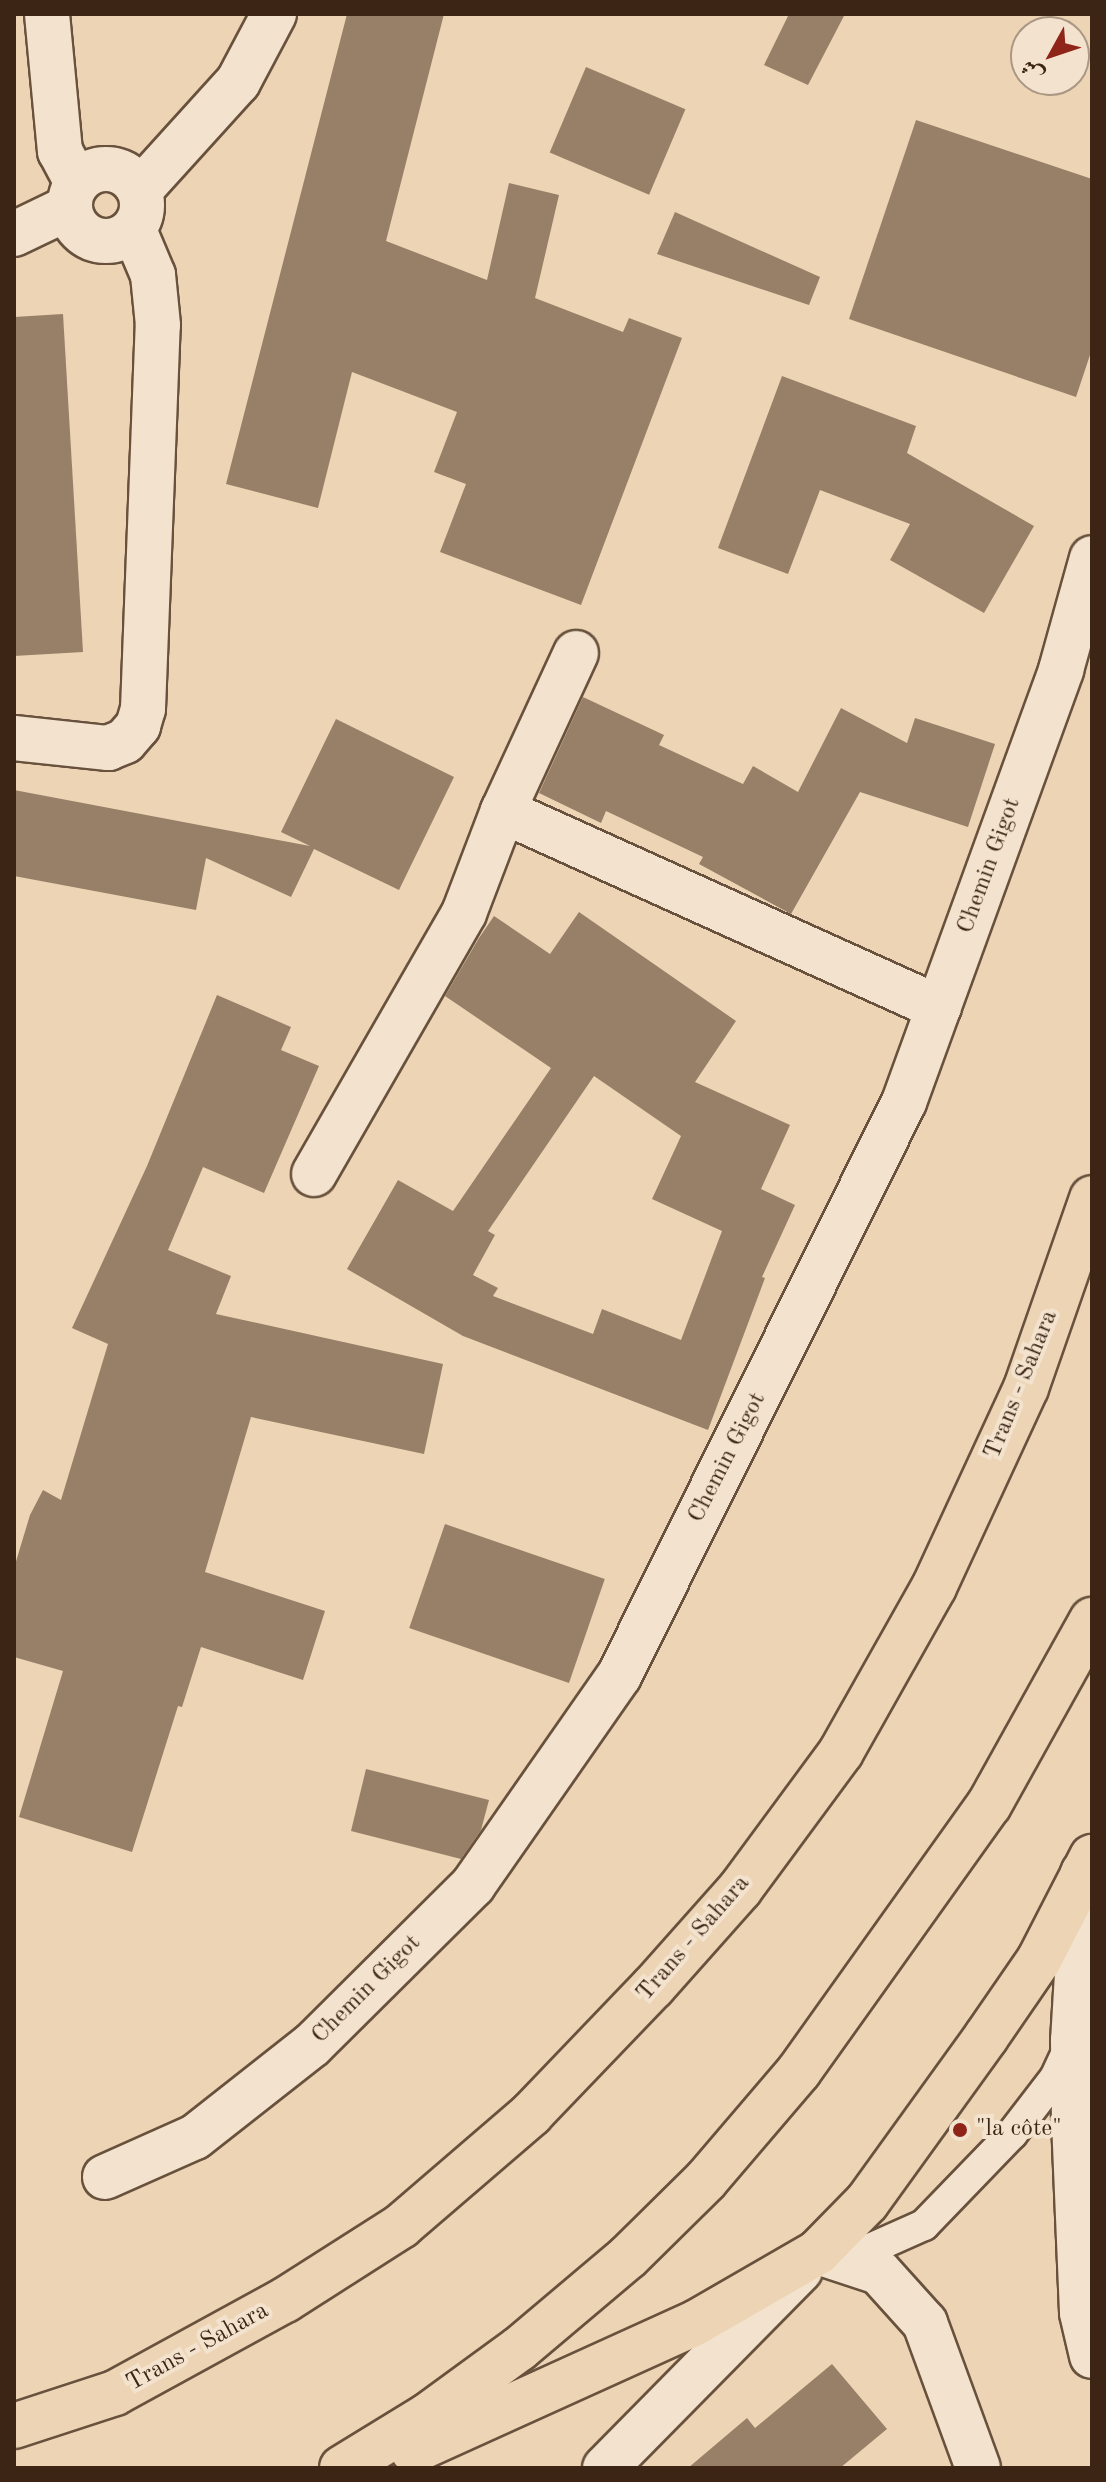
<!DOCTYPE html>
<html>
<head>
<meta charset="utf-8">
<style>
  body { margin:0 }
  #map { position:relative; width:1106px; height:2482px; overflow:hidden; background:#ecd4b4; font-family:"Old Standard TT",Amiri,serif }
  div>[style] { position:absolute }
  .building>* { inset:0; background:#988068; transform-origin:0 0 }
  .roads { filter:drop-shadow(2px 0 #68513d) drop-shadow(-2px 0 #68513d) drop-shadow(0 2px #68513d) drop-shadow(0 -2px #68513d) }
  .service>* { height:30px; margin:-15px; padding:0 15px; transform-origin:15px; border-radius:15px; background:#f3e3ce }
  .minor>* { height:44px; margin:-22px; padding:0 22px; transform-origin:22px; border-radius:22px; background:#f3e3ce }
  .minor>.ring { margin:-22px; padding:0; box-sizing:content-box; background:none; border:44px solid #f3e3ce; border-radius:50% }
  .tertiary>* { height:44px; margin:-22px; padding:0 22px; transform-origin:22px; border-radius:22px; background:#f3e3ce }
  .trunk>* { height:44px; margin:-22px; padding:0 22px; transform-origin:22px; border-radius:22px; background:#ecd4b4 }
  .dots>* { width:22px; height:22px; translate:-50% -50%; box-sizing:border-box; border:4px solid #f3e3ce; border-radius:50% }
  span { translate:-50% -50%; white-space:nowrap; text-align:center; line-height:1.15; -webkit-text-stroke:8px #f3e3ce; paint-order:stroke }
  .street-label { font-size:24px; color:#3c2515 }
  .poi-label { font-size:24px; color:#3c2515 }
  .left { translate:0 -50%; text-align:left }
  .frame { position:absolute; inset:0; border:16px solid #3c2515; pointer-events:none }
  .north { position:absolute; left:1010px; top:16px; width:80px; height:80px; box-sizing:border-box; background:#f3e3ce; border:2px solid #aa9784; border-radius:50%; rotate:230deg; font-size:22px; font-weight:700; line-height:32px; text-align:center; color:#3c2515 }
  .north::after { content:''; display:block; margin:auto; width:28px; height:36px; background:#8f2418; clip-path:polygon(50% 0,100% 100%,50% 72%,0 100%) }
</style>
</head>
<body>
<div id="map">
  <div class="building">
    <i style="clip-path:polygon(347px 14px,444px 14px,386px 241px,487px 280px,509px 183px,559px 195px,535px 298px,623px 332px,629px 318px,682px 338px,581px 605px,440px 552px,466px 484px,434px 472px,457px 412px,352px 372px,318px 508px,226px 484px)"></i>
    <i style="clip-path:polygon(789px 14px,845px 14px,808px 85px,764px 65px)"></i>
    <i style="left:586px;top:67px;width:108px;height:93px;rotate:23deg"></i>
    <i style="clip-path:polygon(916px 120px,1092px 179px,1092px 349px,1076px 397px,849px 319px)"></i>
    <i style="clip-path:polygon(675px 212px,820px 277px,809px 305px,657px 254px)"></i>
    <i style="clip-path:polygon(63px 314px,83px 652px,14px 656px,14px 317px)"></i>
    <i style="clip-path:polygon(782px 376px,916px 426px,907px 453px,1034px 526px,984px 613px,890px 560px,910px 524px,820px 490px,788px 574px,718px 548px)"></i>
    <i style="clip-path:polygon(583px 697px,664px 735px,659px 745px,743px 784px,753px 766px,798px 792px,841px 708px,907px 743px,915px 718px,995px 744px,968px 827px,860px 792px,791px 914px,699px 864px,703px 857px,606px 811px,601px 823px,539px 793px)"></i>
    <i style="clip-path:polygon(336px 719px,454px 777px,399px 890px,314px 849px,291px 897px,206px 858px,196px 910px,14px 876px,14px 790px,310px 846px,281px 832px)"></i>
    <i style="clip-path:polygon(evenodd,579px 912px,736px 1021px,695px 1082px,790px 1125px,761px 1189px,795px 1205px,762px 1277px,765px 1278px,708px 1430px,463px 1336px,347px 1269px,398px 1180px,453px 1211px,551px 1068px,445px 996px,479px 938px,494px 916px,550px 954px,579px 912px,594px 1076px,681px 1136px,652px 1199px,722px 1231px,681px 1340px,602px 1309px,593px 1334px,493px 1296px,498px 1288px,473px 1275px,495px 1235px,488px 1231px,594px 1076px)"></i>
    <i style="clip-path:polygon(217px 995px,291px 1027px,281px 1050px,319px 1066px,264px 1193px,203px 1167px,168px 1250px,231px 1276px,216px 1314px,443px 1364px,424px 1454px,251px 1417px,205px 1572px,325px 1611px,303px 1680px,201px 1647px,182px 1707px,178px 1706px,132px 1852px,19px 1817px,63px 1671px,14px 1657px,14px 1568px,30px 1515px,43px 1490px,61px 1500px,108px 1344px,72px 1328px,147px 1166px)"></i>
    <i style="left:445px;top:1524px;width:169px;height:110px;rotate:19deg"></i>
    <i style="clip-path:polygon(366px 1769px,489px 1800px,481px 1830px,461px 1859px,351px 1831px)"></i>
    <i style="clip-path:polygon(832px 2364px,887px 2429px,840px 2468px,688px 2468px,747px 2418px,755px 2428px)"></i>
  </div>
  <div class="roads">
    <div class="service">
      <i style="left:836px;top:2251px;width:34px;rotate:-3deg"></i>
      <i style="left:870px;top:2249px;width:59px;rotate:-24deg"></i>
      <i style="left:924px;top:2225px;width:127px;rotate:-46deg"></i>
      <i style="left:1012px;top:2134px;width:71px;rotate:-52.5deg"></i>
      <i style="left:1055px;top:2078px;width:33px;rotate:-65deg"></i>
    </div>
    <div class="minor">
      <i style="left:47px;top:14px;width:138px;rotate:84.6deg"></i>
      <i style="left:60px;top:151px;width:36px;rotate:62deg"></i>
      <i class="ring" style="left:70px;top:169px;width:28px;height:28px"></i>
      <i style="left:140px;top:190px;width:146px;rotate:-47.8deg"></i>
      <i style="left:238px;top:82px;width:77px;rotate:-62.1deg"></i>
      <i style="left:14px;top:234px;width:62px;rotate:-25.7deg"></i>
      <i style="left:14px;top:738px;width:95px;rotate:6.1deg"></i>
      <i style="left:108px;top:748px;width:18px;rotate:-22deg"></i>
      <i style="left:125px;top:741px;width:20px;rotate:-49deg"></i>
      <i style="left:138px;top:726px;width:18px;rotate:-74deg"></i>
      <i style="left:143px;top:709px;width:384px;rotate:-87.8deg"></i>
      <i style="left:158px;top:325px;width:50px;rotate:-95.7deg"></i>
      <i style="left:153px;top:275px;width:49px;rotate:-112.9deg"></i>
      <i style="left:503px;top:811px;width:478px;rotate:24.3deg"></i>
      <i style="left:314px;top:1174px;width:301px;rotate:-60.1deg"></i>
      <i style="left:464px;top:913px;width:109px;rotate:-69.1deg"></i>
      <i style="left:503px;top:811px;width:174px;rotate:-65.2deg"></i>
      <i style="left:105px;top:2177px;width:98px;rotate:-24deg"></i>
      <i style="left:195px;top:2137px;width:149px;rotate:-38.2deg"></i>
      <i style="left:312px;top:2045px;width:227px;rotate:-44.8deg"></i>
      <i style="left:473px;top:1885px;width:255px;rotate:-55.1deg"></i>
      <i style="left:619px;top:1676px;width:641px;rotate:-63.59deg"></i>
      <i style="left:904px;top:1102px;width:460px;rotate:-70deg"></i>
      <i style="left:1061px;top:670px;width:116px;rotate:-74.5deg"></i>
      <i style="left:605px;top:2468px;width:278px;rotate:-45.4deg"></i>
    </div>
    <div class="tertiary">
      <i style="left:1083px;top:1873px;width:167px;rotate:93.4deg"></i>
      <i style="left:1073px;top:2040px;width:81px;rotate:89.3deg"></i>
      <i style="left:1074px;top:2121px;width:192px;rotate:87.6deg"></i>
      <i style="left:1082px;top:2313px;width:44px;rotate:76.9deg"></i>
      <i style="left:818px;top:2252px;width:64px;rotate:18.2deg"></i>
      <i style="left:879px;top:2272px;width:69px;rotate:48deg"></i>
      <i style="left:925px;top:2323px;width:154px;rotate:69.9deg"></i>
    </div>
    <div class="trunk">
      <i style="left:14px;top:2426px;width:106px;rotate:-18.1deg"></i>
      <i style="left:115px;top:2393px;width:194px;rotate:-28.7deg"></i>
      <i style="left:285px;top:2300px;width:138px;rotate:-32.5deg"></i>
      <i style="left:401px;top:2226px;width:172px;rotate:-40.7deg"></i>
      <i style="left:531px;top:2114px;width:176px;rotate:-46.2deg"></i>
      <i style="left:653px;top:1987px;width:131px;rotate:-48.4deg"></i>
      <i style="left:740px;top:1889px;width:170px;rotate:-53.6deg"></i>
      <i style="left:841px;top:1752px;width:189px;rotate:-60.6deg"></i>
      <i style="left:934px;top:1587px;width:219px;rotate:-65.2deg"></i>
      <i style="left:1026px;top:1388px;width:201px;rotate:-70.8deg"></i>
      <i style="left:413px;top:2451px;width:312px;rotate:-24.4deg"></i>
      <i style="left:697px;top:2322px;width:140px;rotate:-30deg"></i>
      <i style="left:818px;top:2252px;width:70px;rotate:-45.6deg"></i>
      <i style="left:867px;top:2202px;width:203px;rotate:-54.2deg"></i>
      <i style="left:986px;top:2037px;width:93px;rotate:-55.5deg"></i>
      <i style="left:1039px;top:1960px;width:116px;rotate:-62.8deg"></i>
      <i style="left:342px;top:2468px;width:100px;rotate:-31.5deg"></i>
      <i style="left:427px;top:2416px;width:114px;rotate:-36.1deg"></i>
      <i style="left:519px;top:2349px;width:143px;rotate:-40.2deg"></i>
      <i style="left:628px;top:2257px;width:110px;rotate:-44.6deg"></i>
      <i style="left:706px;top:2180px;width:143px;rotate:-49.5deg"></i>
      <i style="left:799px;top:2071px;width:327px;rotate:-54.5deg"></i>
      <i style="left:989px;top:1805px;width:212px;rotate:-60.9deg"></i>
    </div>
  </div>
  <div class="dots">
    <i style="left:960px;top:2130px;background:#8f2418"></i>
  </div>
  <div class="street-label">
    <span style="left:990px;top:866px;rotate:-70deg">Chemin Gigot</span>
    <span style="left:1022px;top:1385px;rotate:-68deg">Trans - Sahara</span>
    <span style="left:728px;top:1458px;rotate:-63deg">Chemin Gigot</span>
    <span style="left:694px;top:1939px;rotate:-49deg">Trans - Sahara</span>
    <span style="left:367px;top:1990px;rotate:-45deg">Chemin Gigot</span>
    <span style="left:198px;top:2348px;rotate:-29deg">Trans - Sahara</span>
  </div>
  <div class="poi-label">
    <span class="left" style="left:976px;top:2130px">"la côte"</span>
  </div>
  <div class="frame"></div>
  <div class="north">ش</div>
</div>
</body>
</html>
